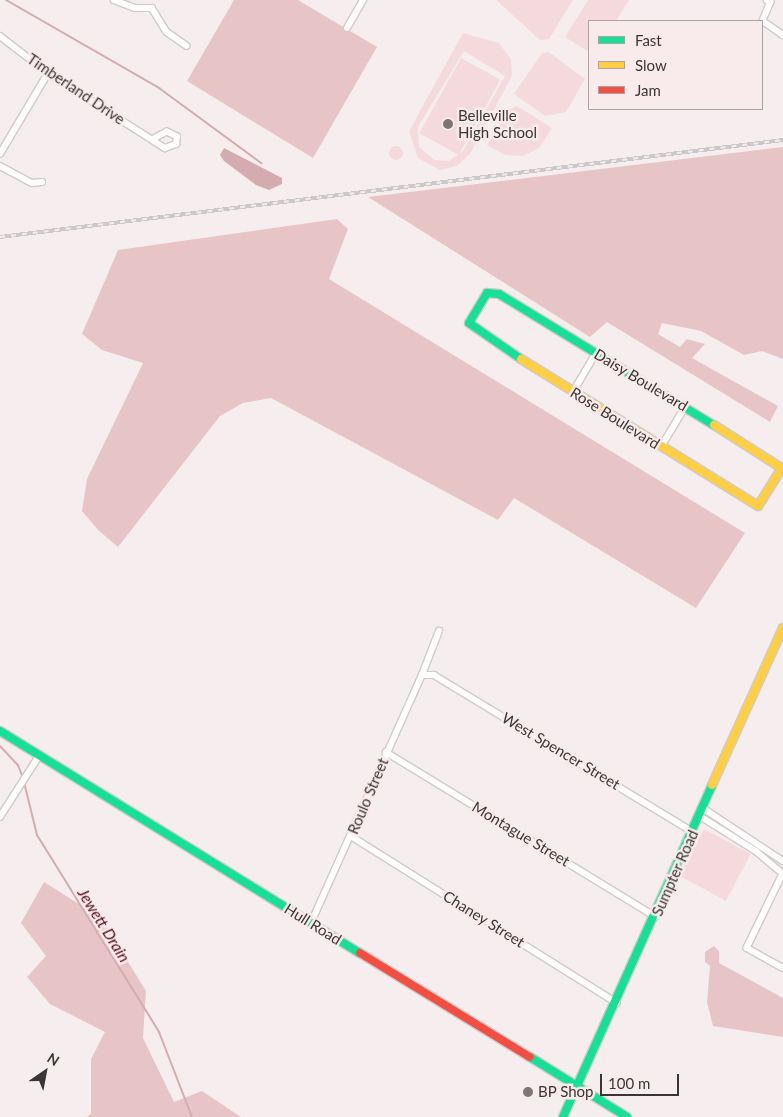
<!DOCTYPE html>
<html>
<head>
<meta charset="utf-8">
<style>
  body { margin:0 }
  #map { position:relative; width:783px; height:1117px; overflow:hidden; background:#f6eeee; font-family:Lato,sans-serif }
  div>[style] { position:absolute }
  .green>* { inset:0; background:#f4dadc; transform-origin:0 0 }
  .round { border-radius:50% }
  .forest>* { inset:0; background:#e7c5c7 }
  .water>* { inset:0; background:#d4acaf }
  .stream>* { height:2px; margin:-1px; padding:0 1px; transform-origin:1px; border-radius:1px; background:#d4acaf }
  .roads { filter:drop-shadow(1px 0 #d0caca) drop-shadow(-1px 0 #d0caca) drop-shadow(0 1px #d0caca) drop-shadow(0 -1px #d0caca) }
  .street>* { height:5.5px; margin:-2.75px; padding:0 2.75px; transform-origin:2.75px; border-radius:2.75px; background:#fefcfc }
  .fast>* { height:8px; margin:-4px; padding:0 4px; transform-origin:4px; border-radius:4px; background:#16e098 }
  .slow>* { height:8px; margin:-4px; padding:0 4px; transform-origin:4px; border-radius:4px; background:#ffcf43 }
  .jam>* { height:8px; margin:-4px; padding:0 4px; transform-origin:4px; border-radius:4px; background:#f24e42 }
  .rail>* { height:4px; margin-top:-2px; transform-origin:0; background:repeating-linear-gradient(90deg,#f9ebeb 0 5.5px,#cac9c9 0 11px); box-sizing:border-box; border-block:1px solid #cac9c9 }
  .dots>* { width:14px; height:14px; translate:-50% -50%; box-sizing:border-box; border:2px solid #f9ebeb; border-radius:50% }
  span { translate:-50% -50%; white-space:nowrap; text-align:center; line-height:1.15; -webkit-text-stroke:5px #f9ebeb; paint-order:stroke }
  .street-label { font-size:15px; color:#3b3636 }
  .poi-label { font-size:15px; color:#3b3636 }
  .left { translate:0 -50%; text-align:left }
  .water-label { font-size:16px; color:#500e1c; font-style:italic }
  .legend { position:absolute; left:588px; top:20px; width:175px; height:90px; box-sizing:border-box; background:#f9ebeb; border:1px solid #ada3a3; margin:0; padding:6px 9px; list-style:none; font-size:15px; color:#3b3636 }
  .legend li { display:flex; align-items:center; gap:10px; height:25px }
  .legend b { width:25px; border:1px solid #ada3a3 }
  .north { position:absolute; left:20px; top:1047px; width:50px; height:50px; -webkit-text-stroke:4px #f9ebeb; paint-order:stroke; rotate:33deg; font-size:14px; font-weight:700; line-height:20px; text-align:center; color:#3b3636 }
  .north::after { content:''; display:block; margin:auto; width:18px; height:22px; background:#3b3636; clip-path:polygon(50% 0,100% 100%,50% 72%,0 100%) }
  .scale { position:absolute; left:600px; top:1074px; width:79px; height:22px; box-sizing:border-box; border:2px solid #3b3636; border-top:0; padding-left:6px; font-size:15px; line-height:18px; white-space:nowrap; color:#3b3636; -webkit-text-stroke:4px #f9ebeb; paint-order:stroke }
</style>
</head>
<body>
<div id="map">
  <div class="green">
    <i style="clip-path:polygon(496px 0,573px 0,549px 39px,540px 40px)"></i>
    <i style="clip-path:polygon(588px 0,629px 0,616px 21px,589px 21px,589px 52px,565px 37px)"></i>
    <i style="clip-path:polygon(evenodd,463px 33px,499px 43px,511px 59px,512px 76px,470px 154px,457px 166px,440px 170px,418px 158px,409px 131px,463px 33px,464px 51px,505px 76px,463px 151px,449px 161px,434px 160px,419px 147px,418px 127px,464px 51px)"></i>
    <i style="clip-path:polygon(549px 52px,585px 79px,566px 112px,545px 116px,514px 94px,542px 53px)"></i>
    <i style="left:461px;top:58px;width:45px;height:86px;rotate:29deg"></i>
    <i style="clip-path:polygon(517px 106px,552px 128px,539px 148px,523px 156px,505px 155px,487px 145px,510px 109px)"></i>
    <i class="round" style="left:389px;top:146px;width:14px;height:14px"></i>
    <i style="left:704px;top:829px;width:53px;height:53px;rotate:28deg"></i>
  </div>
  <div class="forest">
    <i style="clip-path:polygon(234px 0,298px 0,377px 47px,313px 158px,187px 81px)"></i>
    <i style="clip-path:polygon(783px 147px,783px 359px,762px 351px,744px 355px,701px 331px,662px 323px,658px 334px,680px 347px,687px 339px,705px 344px,692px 358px,778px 406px,770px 422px,607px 322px,590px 337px,368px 197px)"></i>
    <i style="clip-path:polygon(337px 219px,348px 229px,329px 279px,745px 533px,696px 608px,514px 498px,498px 520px,271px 398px,243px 403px,220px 416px,118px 547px,98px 530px,82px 511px,87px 479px,143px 363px,102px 350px,82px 334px,118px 250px)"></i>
    <i style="clip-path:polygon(44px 882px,101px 918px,146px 991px,143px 1038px,174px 1102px,202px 1091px,241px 1117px,86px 1117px,91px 1114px,91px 1059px,105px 1032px,50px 1004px,27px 977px,46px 956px,21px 923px)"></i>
    <i style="clip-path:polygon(714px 946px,719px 951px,719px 963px,783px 998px,783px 1037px,713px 1026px,707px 1002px,710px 966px,705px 962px,705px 952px)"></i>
  </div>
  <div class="water">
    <i style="clip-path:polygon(224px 148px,282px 178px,282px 184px,269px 190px,256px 185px,224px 161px,220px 155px)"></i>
  </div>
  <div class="stream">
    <i style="left:6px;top:0;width:177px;rotate:29.9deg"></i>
    <i style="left:159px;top:88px;width:127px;rotate:36.3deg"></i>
    <i style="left:0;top:746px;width:26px;rotate:47deg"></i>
    <i style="left:18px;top:765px;width:14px;rotate:69deg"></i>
    <i style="left:24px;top:782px;width:55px;rotate:76.2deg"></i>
    <i style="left:37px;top:835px;width:232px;rotate:58.2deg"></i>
    <i style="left:159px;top:1032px;width:91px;rotate:68.8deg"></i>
  </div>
  <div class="roads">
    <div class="street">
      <i style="left:114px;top:0;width:22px;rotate:21deg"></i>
      <i style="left:135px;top:8px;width:17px"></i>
      <i style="left:152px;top:8px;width:28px;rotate:58deg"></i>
      <i style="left:167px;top:32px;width:24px;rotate:35deg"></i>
      <i style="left:767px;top:0;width:4px;rotate:27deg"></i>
      <i style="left:771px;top:2px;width:21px;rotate:113deg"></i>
      <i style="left:763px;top:21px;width:24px;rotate:35deg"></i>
      <i style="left:347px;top:28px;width:32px;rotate:-60deg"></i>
      <i style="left:0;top:36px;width:61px;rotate:37.6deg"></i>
      <i style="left:48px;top:73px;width:139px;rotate:32.7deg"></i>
      <i style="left:165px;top:148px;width:12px;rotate:-20deg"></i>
      <i style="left:176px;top:144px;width:7px;rotate:-82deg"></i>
      <i style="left:177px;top:137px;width:11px;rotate:-153deg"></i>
      <i style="left:167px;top:132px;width:15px;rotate:152deg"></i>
      <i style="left:0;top:154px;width:94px;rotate:-59.3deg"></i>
      <i style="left:0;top:166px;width:36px;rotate:28deg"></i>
      <i style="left:32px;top:183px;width:10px;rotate:-6deg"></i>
      <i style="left:573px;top:392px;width:45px;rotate:-59.5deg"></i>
      <i style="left:661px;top:447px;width:47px;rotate:-59deg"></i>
      <i style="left:422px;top:675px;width:47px;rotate:-68.9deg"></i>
      <i style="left:386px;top:752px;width:316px;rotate:31.4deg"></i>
      <i style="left:703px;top:808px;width:96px;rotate:33.5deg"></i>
      <i style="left:700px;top:816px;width:66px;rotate:32deg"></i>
      <i style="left:756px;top:851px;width:35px;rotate:40deg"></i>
      <i style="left:0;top:817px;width:72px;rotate:-57.4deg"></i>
      <i style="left:351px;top:836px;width:314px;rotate:32.1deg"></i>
      <i style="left:783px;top:874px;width:82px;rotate:115.9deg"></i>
      <i style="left:747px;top:948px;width:41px;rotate:29.1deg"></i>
      <i style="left:311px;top:923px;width:272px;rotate:-65.9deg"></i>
      <i style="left:422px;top:675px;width:12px"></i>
      <i style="left:434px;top:675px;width:303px;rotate:31.2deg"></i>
    </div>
    <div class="fast">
      <i style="left:521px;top:359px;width:63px;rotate:-145.3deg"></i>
      <i style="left:469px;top:323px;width:35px;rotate:-59deg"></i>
      <i style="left:487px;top:293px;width:12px;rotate:5deg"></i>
      <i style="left:499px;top:294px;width:252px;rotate:31.4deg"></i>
      <i style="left:0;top:731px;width:423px;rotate:31.7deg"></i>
      <i style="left:530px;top:1057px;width:114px;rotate:31.7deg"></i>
      <i style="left:563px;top:1117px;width:364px;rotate:-65.8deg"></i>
    </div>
    <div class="slow">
      <i style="left:521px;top:359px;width:279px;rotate:31.8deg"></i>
      <i style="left:758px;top:506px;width:45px;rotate:-57.7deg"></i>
      <i style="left:714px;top:425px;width:82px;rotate:32.5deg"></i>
      <i style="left:712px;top:785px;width:172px;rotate:-65.7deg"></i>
    </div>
    <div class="jam">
      <i style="left:360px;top:953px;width:199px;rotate:31.5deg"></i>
    </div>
  </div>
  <div class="rail">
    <i style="left:0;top:237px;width:789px;rotate:-7.06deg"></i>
  </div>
  <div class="dots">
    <i style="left:448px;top:124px;background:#7c7676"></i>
    <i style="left:528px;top:1092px;background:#7c7676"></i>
  </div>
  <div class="street-label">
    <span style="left:76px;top:89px;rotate:34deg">Timberland Drive</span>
    <span style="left:641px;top:380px;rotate:31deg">Daisy Boulevard</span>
    <span style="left:615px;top:418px;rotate:32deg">Rose Boulevard</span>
    <span style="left:561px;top:751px;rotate:31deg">West Spencer Street</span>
    <span style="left:368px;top:796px;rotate:-67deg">Roulo Street</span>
    <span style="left:521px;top:834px;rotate:31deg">Montague Street</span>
    <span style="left:675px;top:873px;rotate:-66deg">Sumpter Road</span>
    <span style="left:484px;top:919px;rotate:32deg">Chaney Street</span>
    <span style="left:313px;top:924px;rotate:32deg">Hull Road</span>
  </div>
  <div class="poi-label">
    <span class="left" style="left:458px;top:124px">Belleville<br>High School</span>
    <span class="left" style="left:538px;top:1092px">BP Shop</span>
  </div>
  <div class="water-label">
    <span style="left:104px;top:925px;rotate:58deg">Jewett Drain</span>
  </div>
  <ul class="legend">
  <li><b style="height:6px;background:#16e098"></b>Fast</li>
  <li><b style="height:6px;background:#ffcf43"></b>Slow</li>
  <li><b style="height:6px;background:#f24e42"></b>Jam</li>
  </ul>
  <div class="north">N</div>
  <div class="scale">100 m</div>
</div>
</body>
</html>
